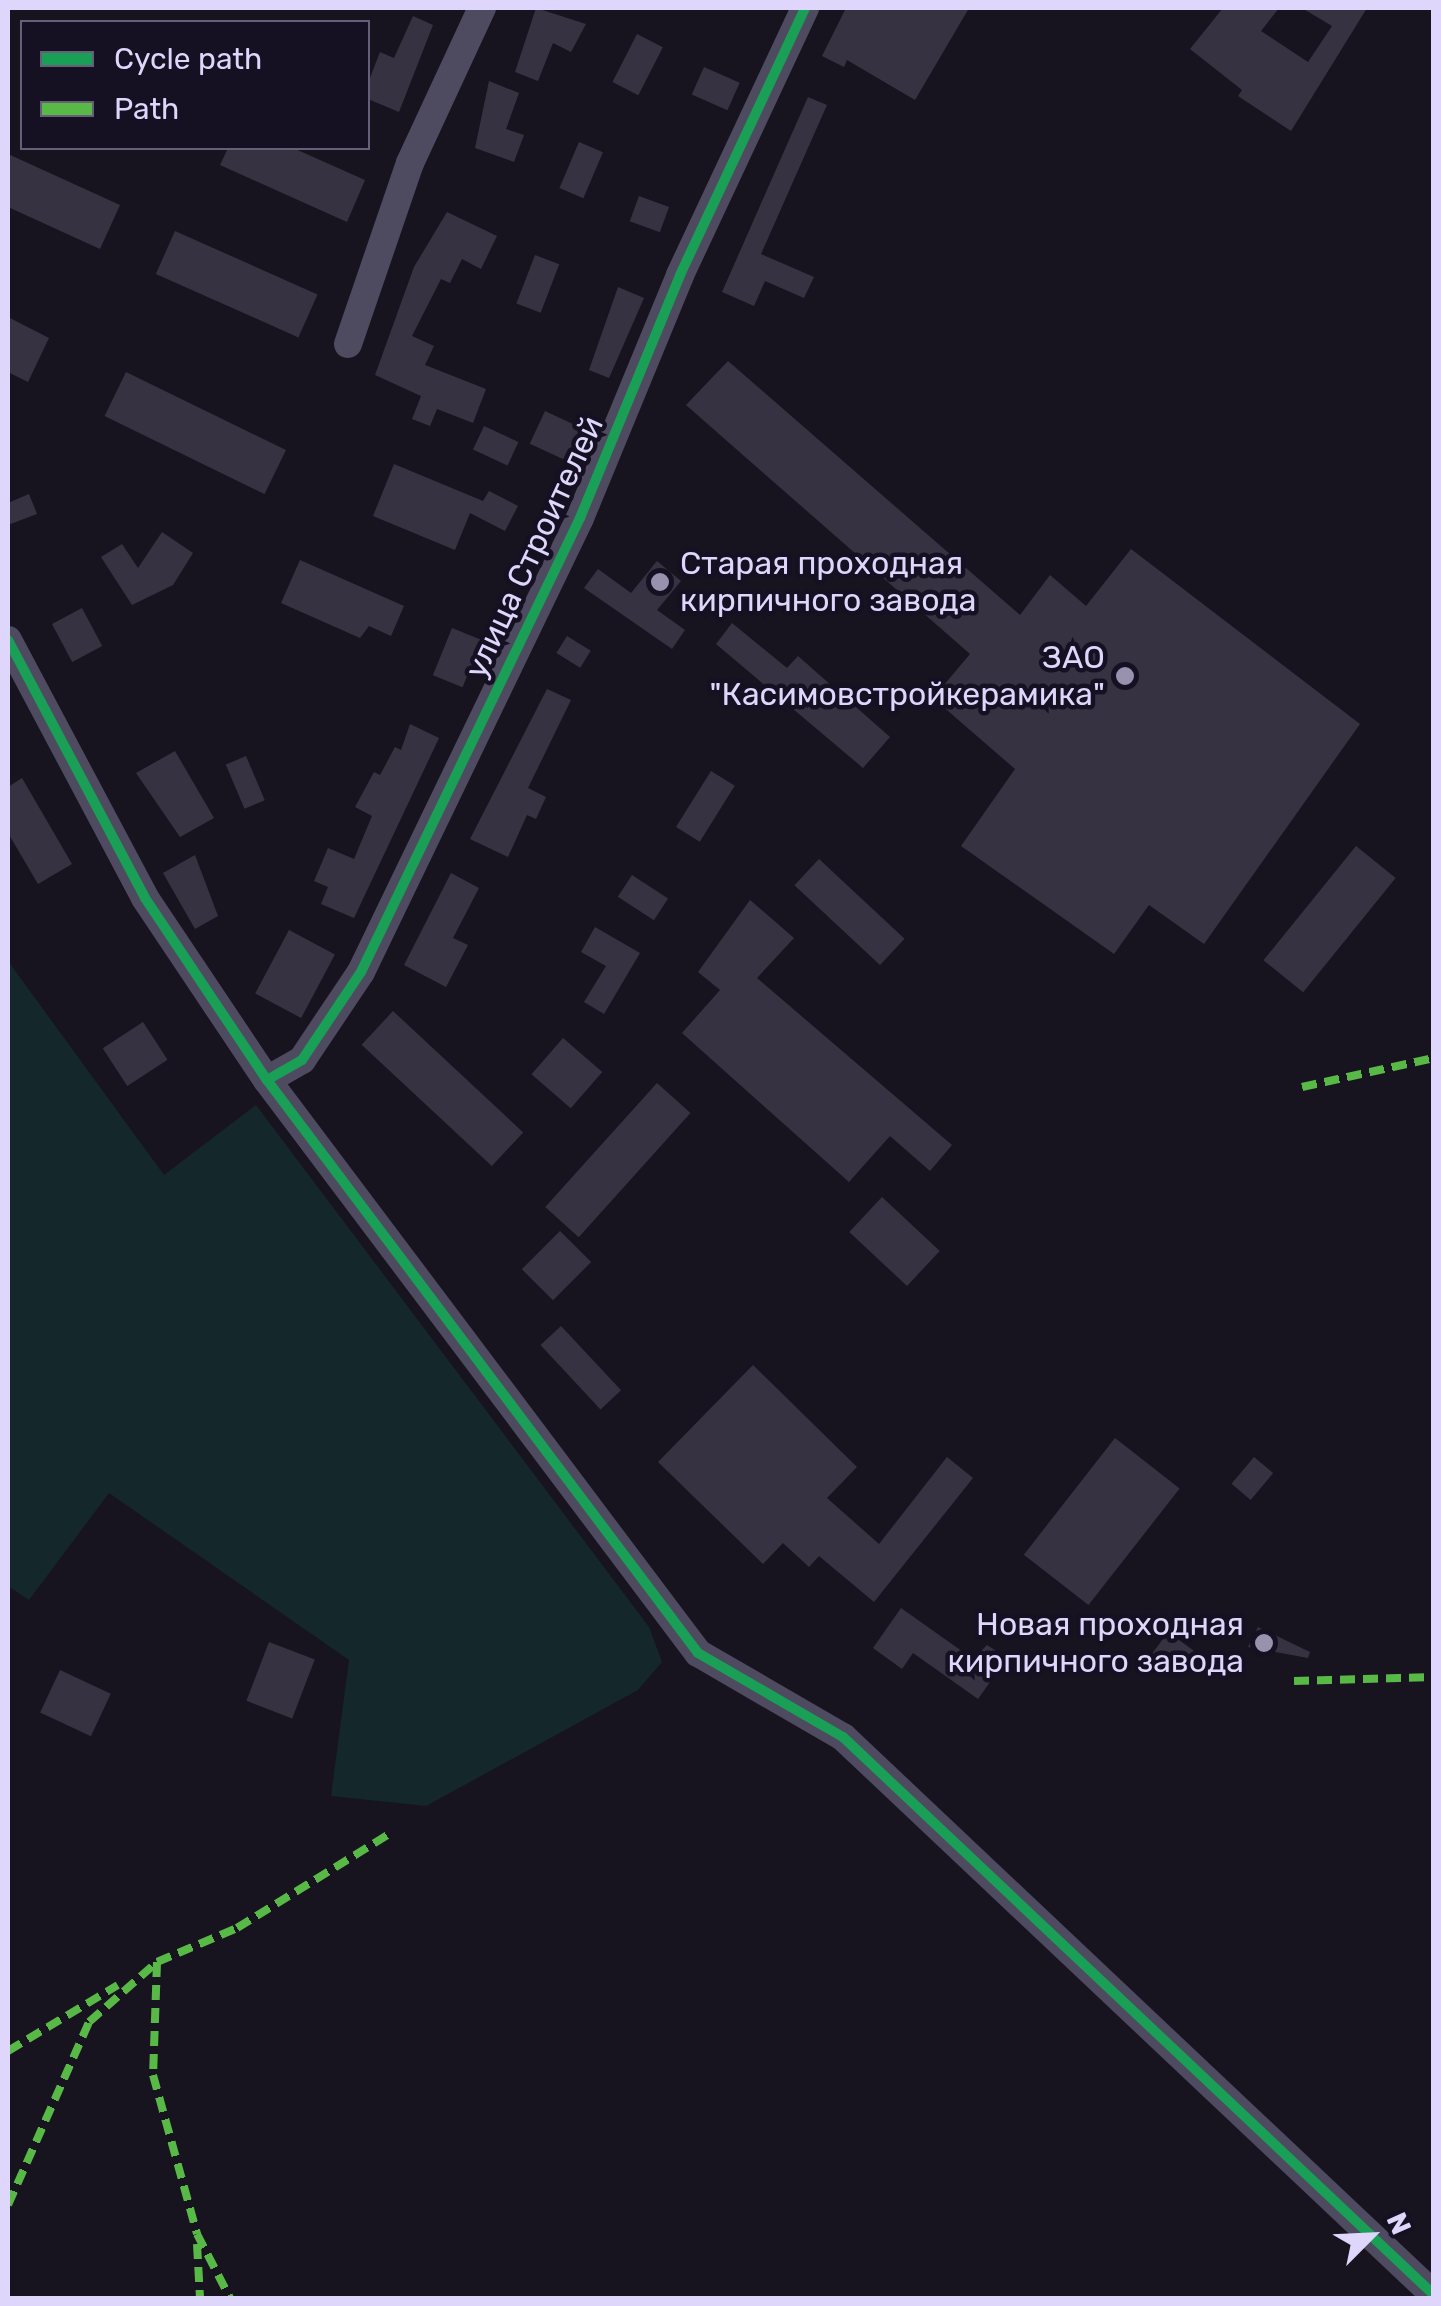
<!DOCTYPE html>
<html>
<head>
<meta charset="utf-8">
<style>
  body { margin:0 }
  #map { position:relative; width:1441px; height:2306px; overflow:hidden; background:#17141f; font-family:Rubik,sans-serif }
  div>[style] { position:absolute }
  .green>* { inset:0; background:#14272b }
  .building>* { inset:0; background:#373241; transform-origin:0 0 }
  .minor>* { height:28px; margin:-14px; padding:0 14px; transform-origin:14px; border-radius:14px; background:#4e4a5f }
  .quiet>* { height:8px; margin-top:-4px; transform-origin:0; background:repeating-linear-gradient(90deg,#58b947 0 15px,transparent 0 23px) }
  .cycleway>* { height:10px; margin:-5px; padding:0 5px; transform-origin:5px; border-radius:5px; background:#1a9f57 }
  .dots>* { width:28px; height:28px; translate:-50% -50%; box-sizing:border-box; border:5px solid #161023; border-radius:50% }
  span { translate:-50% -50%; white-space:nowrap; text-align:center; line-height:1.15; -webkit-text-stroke:9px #161023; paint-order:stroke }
  .street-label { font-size:32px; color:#dfd6fb }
  .poi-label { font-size:32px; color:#dfd6fb }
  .left { translate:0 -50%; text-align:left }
  .right { translate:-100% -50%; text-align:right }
  .frame { position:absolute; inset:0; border:10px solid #dfd6fb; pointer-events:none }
  .legend { position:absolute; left:20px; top:20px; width:350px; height:130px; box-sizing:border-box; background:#161023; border:2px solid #665f79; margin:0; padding:12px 18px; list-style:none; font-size:30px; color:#dfd6fb }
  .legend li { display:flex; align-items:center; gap:20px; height:50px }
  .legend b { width:50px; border:2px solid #665f79 }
  .north { position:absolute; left:1321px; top:2186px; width:100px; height:100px; -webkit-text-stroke:8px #161023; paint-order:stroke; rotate:66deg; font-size:28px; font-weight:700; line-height:40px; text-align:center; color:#dfd6fb }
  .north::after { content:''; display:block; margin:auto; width:35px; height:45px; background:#dfd6fb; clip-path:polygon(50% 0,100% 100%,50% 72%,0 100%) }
</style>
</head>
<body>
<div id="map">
  <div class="green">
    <i style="clip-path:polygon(8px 961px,164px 1175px,256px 1105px,649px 1627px,662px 1662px,638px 1690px,426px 1806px,331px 1796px,349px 1660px,109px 1493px,29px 1600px,8px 1586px)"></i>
  </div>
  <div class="building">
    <i style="clip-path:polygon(536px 8px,586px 24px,571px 52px,553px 43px,538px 81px,515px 72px)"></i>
    <i style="clip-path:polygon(846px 8px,969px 8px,915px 100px,847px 60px,844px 67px,822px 56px)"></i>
    <i style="clip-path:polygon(1223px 8px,1279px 8px,1261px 31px,1308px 62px,1332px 26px,1302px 8px,1367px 8px,1291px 131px,1238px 96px,1242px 90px,1190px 49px)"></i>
    <i style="clip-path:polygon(413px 16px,433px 25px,399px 112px,368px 99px,368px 83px,380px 52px,394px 58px)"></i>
    <i style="left:637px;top:34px;width:29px;height:54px;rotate:27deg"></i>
    <i style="left:704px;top:67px;width:39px;height:30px;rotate:24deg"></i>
    <i style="clip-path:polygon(489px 81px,519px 93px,506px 129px,524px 135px,514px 162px,475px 148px)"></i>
    <i style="clip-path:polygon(808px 97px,827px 105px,761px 254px,814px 277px,804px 298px,765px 281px,754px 306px,722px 292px)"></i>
    <i style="left:579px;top:142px;width:26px;height:50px;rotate:23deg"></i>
    <i style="clip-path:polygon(228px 148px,293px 148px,365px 180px,347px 222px,220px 165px)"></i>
    <i style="clip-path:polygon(8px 154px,120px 205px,100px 249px,8px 207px)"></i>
    <i style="left:639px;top:196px;width:32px;height:27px;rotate:20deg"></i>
    <i style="clip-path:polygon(447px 212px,497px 236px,481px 269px,462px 259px,450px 283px,441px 279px,412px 336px,434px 346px,425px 365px,486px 389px,473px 423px,437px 409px,430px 426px,412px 419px,421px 396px,375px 375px,414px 267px)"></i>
    <i style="left:175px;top:231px;width:156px;height:47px;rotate:24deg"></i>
    <i style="left:535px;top:255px;width:26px;height:52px;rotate:21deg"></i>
    <i style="clip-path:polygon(618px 287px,644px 298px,609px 378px,589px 370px)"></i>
    <i style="clip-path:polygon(8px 317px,49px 338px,28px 382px,8px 372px)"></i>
    <i style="clip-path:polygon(728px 361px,1020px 615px,1050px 575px,1086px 606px,1131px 549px,1360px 724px,1204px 944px,1149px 905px,1114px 954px,961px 846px,1015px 769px,933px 698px,970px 654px,686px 405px)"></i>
    <i style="left:126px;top:372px;width:178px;height:49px;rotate:26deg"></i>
    <i style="left:545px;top:411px;width:43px;height:36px;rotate:25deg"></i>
    <i style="left:484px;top:426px;width:38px;height:26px;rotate:25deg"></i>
    <i style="clip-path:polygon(394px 464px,483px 501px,489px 491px,518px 506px,505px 531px,470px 513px,455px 550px,373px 516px)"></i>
    <i style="clip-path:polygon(29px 494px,37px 514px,8px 525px,8px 503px)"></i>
    <i style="clip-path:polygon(162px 532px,193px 553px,173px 585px,132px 605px,101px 557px,122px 544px,138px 568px)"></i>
    <i style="clip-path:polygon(300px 560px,404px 606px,391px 636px,369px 626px,360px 638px,281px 603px)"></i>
    <i style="clip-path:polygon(657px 561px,681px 581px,657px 610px,685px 630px,672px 649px,584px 588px,598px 569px,631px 593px)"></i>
    <i style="left:82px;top:608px;width:43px;height:34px;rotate:62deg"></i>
    <i style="clip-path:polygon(732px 623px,787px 668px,798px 656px,890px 737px,863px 768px,716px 644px)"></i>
    <i style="left:452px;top:628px;width:32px;height:51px;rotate:22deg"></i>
    <i style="left:567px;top:636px;width:28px;height:20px;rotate:32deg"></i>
    <i style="clip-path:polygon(547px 689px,571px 700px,528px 788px,546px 797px,536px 819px,527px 815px,508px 857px,470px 839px)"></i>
    <i style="clip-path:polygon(410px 724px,439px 738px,354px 918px,321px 904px,328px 887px,314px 881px,328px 848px,354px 859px,372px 816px,355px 807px,374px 772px,380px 775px,395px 747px,401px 750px)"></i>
    <i style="clip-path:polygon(175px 751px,214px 818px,180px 837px,136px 773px)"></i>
    <i style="left:246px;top:756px;width:48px;height:22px;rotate:67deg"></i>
    <i style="left:711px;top:771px;width:28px;height:66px;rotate:32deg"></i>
    <i style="clip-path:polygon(22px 778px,72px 864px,38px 884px,8px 833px,8px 787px)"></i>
    <i style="left:1356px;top:846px;width:51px;height:147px;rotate:39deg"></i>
    <i style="clip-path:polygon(195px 855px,218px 916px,195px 929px,163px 873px)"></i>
    <i style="left:819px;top:859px;width:117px;height:36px;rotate:43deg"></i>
    <i style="clip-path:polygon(451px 873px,479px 888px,453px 938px,468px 945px,446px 987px,404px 965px)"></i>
    <i style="left:632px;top:875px;width:43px;height:26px;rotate:33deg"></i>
    <i style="clip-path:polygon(750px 900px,794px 938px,757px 978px,952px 1145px,930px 1171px,890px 1136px,849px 1182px,682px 1033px,720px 990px,698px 972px)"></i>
    <i style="clip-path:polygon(595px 927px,640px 953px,604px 1014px,584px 1002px,606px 966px,581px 952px)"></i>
    <i style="left:289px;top:930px;width:52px;height:72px;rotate:28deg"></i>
    <i style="left:393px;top:1011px;width:178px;height:46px;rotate:43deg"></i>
    <i style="left:143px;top:1022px;width:45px;height:48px;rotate:57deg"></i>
    <i style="left:563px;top:1038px;width:52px;height:48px;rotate:41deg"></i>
    <i style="left:657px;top:1083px;width:45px;height:167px;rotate:42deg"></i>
    <i style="left:882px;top:1197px;width:79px;height:48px;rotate:43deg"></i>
    <i style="left:560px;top:1231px;width:44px;height:54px;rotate:45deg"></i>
    <i style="left:561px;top:1326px;width:88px;height:28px;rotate:47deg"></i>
    <i style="clip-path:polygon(753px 1365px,857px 1467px,827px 1498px,879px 1544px,947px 1457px,973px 1478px,874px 1602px,819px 1556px,809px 1567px,783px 1543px,763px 1564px,658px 1462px)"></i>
    <i style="left:1115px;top:1438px;width:82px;height:148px;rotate:38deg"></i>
    <i style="left:1254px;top:1457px;width:25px;height:35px;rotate:40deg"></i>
    <i style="clip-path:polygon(901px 1608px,973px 1659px,987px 1645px,1007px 1658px,978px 1699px,913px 1653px,902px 1669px,873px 1648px)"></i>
    <i style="clip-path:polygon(1258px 1627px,1310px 1652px,1308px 1658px,1248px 1647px)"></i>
    <i style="left:1168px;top:1632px;width:37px;height:27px;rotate:36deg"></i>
    <i style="left:269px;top:1642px;width:49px;height:63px;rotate:21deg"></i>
    <i style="left:60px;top:1670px;width:56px;height:47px;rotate:25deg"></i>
  </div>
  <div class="minor">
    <i style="left:348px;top:344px;width:191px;rotate:-71.1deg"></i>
    <i style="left:410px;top:163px;width:171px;rotate:-65.1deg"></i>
    <i style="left:8px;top:640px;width:292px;rotate:62deg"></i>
    <i style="left:145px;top:898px;width:219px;rotate:56.2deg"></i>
    <i style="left:267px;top:1080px;width:717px;rotate:53.05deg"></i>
    <i style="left:698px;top:1653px;width:168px;rotate:30.1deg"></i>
    <i style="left:843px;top:1737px;width:813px;rotate:43.35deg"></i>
    <i style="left:267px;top:1080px;width:40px;rotate:-29.7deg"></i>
    <i style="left:302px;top:1060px;width:106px;rotate:-56.2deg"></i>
    <i style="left:361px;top:972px;width:504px;rotate:-64.25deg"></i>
    <i style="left:580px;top:518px;width:263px;rotate:-67.6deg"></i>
    <i style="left:680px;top:275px;width:295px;rotate:-64.9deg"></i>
  </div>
  <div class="quiet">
    <i style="left:1302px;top:1087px;width:135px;rotate:-12.4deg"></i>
    <i style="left:1294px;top:1681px;width:140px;rotate:-1.6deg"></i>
    <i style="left:157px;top:1962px;width:113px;rotate:92deg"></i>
    <i style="left:153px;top:2075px;width:165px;rotate:74.5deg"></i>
    <i style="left:197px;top:2234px;width:72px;rotate:62.7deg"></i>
    <i style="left:8px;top:2051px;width:128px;rotate:-31deg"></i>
    <i style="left:8px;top:2205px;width:200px;rotate:-66.1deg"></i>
    <i style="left:89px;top:2022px;width:91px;rotate:-41.4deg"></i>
    <i style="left:157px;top:1962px;width:87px;rotate:-23deg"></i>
    <i style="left:237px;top:1928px;width:179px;rotate:-31.7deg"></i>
    <i style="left:197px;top:2244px;width:54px;rotate:86.8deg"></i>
  </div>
  <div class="cycleway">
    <i style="left:8px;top:640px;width:292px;rotate:62deg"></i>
    <i style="left:145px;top:898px;width:219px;rotate:56.2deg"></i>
    <i style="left:267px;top:1080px;width:717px;rotate:53.05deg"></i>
    <i style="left:698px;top:1653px;width:168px;rotate:30.1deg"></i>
    <i style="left:843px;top:1737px;width:813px;rotate:43.35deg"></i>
    <i style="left:267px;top:1080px;width:40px;rotate:-29.7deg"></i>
    <i style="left:302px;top:1060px;width:106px;rotate:-56.2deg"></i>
    <i style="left:361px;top:972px;width:504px;rotate:-64.25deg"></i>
    <i style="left:580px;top:518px;width:263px;rotate:-67.6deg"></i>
    <i style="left:680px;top:275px;width:295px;rotate:-64.9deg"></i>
  </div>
  <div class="dots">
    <i style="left:660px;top:582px;background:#9992ae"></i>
    <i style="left:1125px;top:676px;background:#9992ae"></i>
    <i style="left:1264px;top:1643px;background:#9992ae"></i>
  </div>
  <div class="street-label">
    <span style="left:534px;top:547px;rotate:-65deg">улица Строителей</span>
  </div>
  <div class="poi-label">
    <span class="left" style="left:680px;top:582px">Старая проходная<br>кирпичного завода</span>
    <span class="right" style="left:1105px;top:676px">ЗАО<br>"Касимовстройкерамика"</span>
    <span class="right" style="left:1244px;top:1643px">Новая проходная<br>кирпичного завода</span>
  </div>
  <div class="frame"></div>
  <ul class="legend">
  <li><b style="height:12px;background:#1a9f57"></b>Cycle path</li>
  <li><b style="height:12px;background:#58b947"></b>Path</li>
  </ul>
  <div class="north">N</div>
</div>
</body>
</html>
